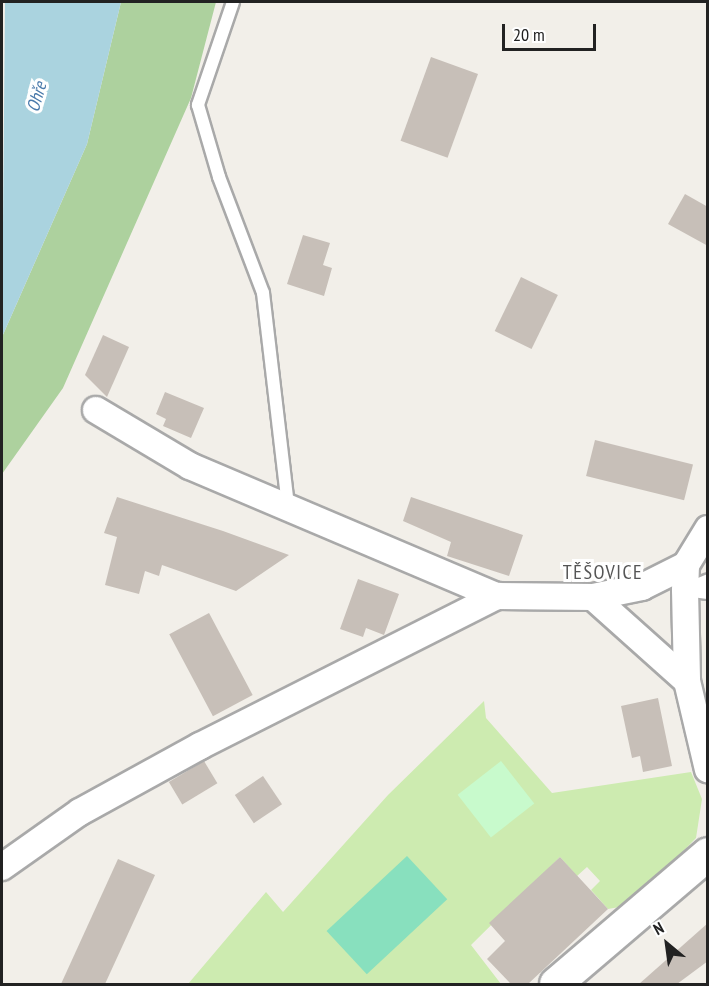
<!DOCTYPE html>
<html>
<head>
<meta charset="utf-8">
<style>
  body { margin:0 }
  #map { position:relative; width:709px; height:986px; overflow:hidden; background:#f2efe9; font-family:"PT Sans Narrow",sans-serif }
  div>[style] { position:absolute }
  .grass>* { inset:0; background:#cdebb0 }
  .forest>* { inset:0; background:#add19e }
  .park>* { inset:0; background:#c8facc; transform-origin:0 0 }
  .pitch>* { inset:0; background:#88e0be; transform-origin:0 0 }
  .water>* { inset:0; background:#aad3df }
  .building>* { inset:0; background:#c7bfb8; transform-origin:0 0 }
  .roads { filter:drop-shadow(2px 0 #a9a9a9) drop-shadow(-2px 0 #a9a9a9) drop-shadow(0 2px #a9a9a9) drop-shadow(0 -2px #a9a9a9) }
  .service>* { height:12px; margin:-6px; padding:0 6px; transform-origin:6px; border-radius:6px; background:#fff }
  .minor>* { height:26px; margin:-13px; padding:0 13px; transform-origin:13px; border-radius:13px; background:#fff }
  .tertiary>* { height:32px; margin:-16px; padding:0 16px; transform-origin:16px; border-radius:16px; background:#fff }
  span { translate:-50% -50%; white-space:nowrap; text-align:center; line-height:1.15; -webkit-text-stroke:6px #fff; paint-order:stroke }
  .water-label { font-size:18px; color:#4a7aab; font-style:italic }
  .quarter-label { font-size:20px; color:#555; letter-spacing:1.5px }
  .frame { position:absolute; inset:0; border:3px solid #222; pointer-events:none }
  .north { position:absolute; left:637px; top:914px; width:60px; height:60px; -webkit-text-stroke:4px #fff; paint-order:stroke; rotate:331deg; font-size:16px; font-weight:700; line-height:24px; text-align:center; color:#222 }
  .north::after { content:''; display:block; margin:auto; width:21px; height:27px; background:#222; clip-path:polygon(50% 0,100% 100%,50% 72%,0 100%) }
  .scale { position:absolute; left:502px; top:24px; width:94px; height:27px; box-sizing:border-box; border:3px solid #222; border-top:0; padding-left:8px; font-size:18px; line-height:21px; white-space:nowrap; color:#222; -webkit-text-stroke:4px #fff; paint-order:stroke }
</style>
</head>
<body>
<div id="map">
  <div class="grass">
    <i style="clip-path:polygon(484px 701px,486px 718px,552px 793px,691px 772px,702px 799px,696px 838px,631px 905px,608px 909px,591px 890px,600px 881px,587px 867px,577px 876px,560px 857px,471px 945px,501px 984px,188px 984px,266px 892px,283px 912px,388px 795px)"></i>
  </div>
  <div class="forest">
    <i style="clip-path:polygon(121px 2px,216px 2px,191px 98px,63px 388px,2px 474px,2px 337px,87px 144px)"></i>
  </div>
  <div class="park">
    <i style="left:501px;top:761px;width:54px;height:55px;rotate:52deg"></i>
  </div>
  <div class="pitch">
    <i style="left:407px;top:856px;width:59px;height:110px;rotate:47deg"></i>
  </div>
  <div class="water">
    <i style="clip-path:polygon(5px 2px,121px 2px,87px 144px,2px 337px)"></i>
  </div>
  <div class="building">
    <i style="left:431px;top:57px;width:50px;height:89px;rotate:20deg"></i>
    <i style="clip-path:polygon(685px 194px,708px 207px,708px 246px,668px 224px)"></i>
    <i style="clip-path:polygon(303px 235px,330px 243px,323px 265px,332px 268px,324px 296px,287px 284px)"></i>
    <i style="left:521px;top:277px;width:41px;height:60px;rotate:26deg"></i>
    <i style="clip-path:polygon(103px 335px,129px 347px,107px 397px,85px 375px)"></i>
    <i style="clip-path:polygon(165px 392px,204px 408px,191px 438px,163px 426px,166px 419px,156px 414px)"></i>
    <i style="left:595px;top:440px;width:101px;height:37px;rotate:14deg"></i>
    <i style="clip-path:polygon(117px 497px,223px 531px,289px 555px,236px 591px,162px 565px,159px 576px,145px 571px,139px 594px,105px 585px,117px 537px,104px 533px)"></i>
    <i style="clip-path:polygon(411px 497px,523px 535px,509px 576px,447px 556px,451px 542px,403px 521px)"></i>
    <i style="clip-path:polygon(358px 579px,399px 594px,384px 635px,366px 628px,363px 637px,340px 629px)"></i>
    <i style="left:209px;top:613px;width:93px;height:45px;rotate:62deg"></i>
    <i style="clip-path:polygon(658px 698px,672px 766px,643px 772px,640px 756px,632px 758px,621px 706px)"></i>
    <i style="left:204px;top:761px;width:26px;height:41px;rotate:59deg"></i>
    <i style="left:263px;top:776px;width:34px;height:34px;rotate:56deg"></i>
    <i style="clip-path:polygon(560px 857px,608px 909px,528px 984px,511px 984px,487px 959px,505px 941px,489px 923px)"></i>
    <i style="clip-path:polygon(118px 859px,155px 875px,105px 984px,61px 984px)"></i>
    <i style="clip-path:polygon(708px 923px,708px 961px,677px 984px,639px 984px)"></i>
  </div>
  <div class="roads">
    <div class="service">
      <i style="left:233px;top:2px;width:109px;rotate:108.8deg"></i>
      <i style="left:198px;top:105px;width:75px;rotate:73.7deg"></i>
      <i style="left:219px;top:177px;width:124px;rotate:69.2deg"></i>
      <i style="left:263px;top:293px;width:215px;rotate:83.3deg"></i>
      <i style="left:685px;top:590px;width:25px;rotate:-23deg"></i>
      <i style="left:686px;top:590px;width:22px;rotate:8deg"></i>
    </div>
    <div class="minor">
      <i style="left:96px;top:410px;width:109px;rotate:30.8deg"></i>
      <i style="left:190px;top:466px;width:333px;rotate:23deg"></i>
      <i style="left:497px;top:596px;width:96px;rotate:0.6deg"></i>
      <i style="left:593px;top:597px;width:50px;rotate:-11.5deg"></i>
      <i style="left:642px;top:587px;width:49px;rotate:-26.6deg"></i>
      <i style="left:708px;top:529px;width:42px;rotate:121.4deg"></i>
      <i style="left:686px;top:565px;width:25px;rotate:92deg"></i>
      <i style="left:685px;top:590px;width:91px;rotate:88.7deg"></i>
      <i style="left:687px;top:681px;width:91px;rotate:76.7deg"></i>
      <i style="left:593px;top:597px;width:126px;rotate:41.8deg"></i>
      <i style="left:2px;top:867px;width:95px;rotate:-35.2deg"></i>
      <i style="left:80px;top:812px;width:137px;rotate:-28.8deg"></i>
      <i style="left:200px;top:746px;width:333px;rotate:-26.8deg"></i>
    </div>
    <div class="tertiary">
      <i style="left:556px;top:984px;width:200px;rotate:-40.5deg"></i>
    </div>
  </div>
  <div class="water-label">
    <span style="left:37px;top:97px;rotate:-74deg">Ohře</span>
  </div>
  <div class="quarter-label">
    <span style="left:603px;top:572px">TĚŠOVICE</span>
  </div>
  <div class="frame"></div>
  <div class="north">N</div>
  <div class="scale">20 m</div>
</div>
</body>
</html>
